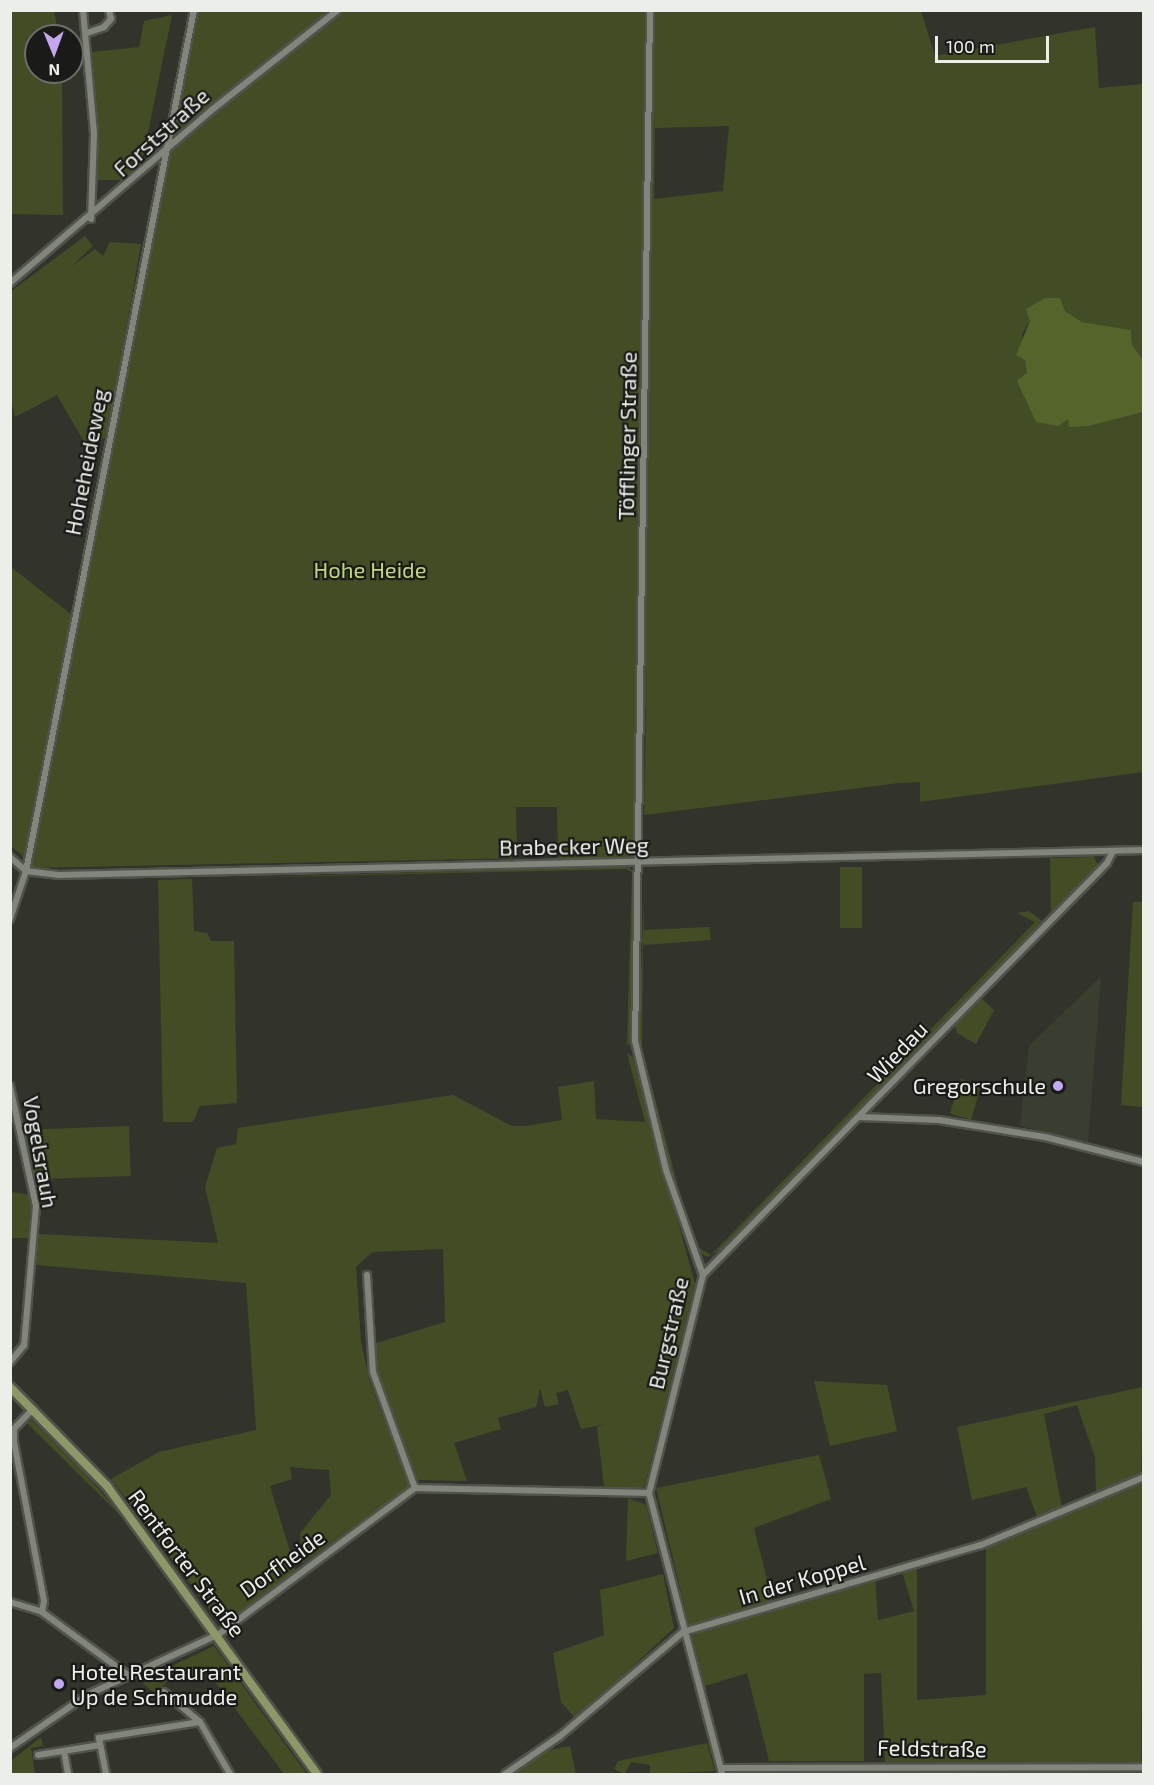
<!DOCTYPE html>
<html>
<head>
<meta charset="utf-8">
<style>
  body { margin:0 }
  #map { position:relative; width:1154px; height:1785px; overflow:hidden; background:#32342c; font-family:"Exo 2",sans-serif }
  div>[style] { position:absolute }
  .built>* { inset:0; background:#3a3e30 }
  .green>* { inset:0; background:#424d25; transform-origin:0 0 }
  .water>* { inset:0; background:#55642b }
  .roads { filter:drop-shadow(2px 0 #50534b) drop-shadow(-2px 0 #50534b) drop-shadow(0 2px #50534b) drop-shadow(0 -2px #50534b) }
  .minor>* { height:6px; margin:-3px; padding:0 3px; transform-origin:3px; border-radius:3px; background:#82857b }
  .secondary>* { height:8px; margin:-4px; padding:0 4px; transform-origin:4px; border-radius:4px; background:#8c9868 }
  .dots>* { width:16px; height:16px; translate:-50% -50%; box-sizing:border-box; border:3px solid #1a1b18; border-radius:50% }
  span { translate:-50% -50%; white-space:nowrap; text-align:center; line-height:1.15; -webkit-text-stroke:4.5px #1a1b18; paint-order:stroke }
  .street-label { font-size:22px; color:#eceee9 }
  .park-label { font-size:22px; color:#bed681 }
  .poi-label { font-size:22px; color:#eceee9 }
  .right { translate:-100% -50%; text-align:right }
  .left { translate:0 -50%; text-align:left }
  .frame { position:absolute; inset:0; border:12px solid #eceee9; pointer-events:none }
  .north { position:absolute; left:24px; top:24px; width:60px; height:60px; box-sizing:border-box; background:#1a1b18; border:2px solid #6e6f6c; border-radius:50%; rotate:179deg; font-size:16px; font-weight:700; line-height:24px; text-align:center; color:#eceee9 }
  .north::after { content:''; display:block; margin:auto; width:21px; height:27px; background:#c4a7f1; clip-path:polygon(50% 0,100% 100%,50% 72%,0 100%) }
  .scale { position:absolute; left:935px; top:36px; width:114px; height:27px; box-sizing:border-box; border:3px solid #eceee9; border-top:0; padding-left:8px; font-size:18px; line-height:21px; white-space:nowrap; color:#eceee9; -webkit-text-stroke:4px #1a1b18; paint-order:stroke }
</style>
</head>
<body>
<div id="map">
  <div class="built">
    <i style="clip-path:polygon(1101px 976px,1088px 1142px,1020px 1126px,1029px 1046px)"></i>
  </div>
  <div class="green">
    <i style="clip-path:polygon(10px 11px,54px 11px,59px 36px,36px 36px,36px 72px,62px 72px,63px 215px,11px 214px)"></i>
    <i style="clip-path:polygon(evenodd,193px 11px,921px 11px,935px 56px,1095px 27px,1099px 88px,1143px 84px,1143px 360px,1132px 345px,1131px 330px,1082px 322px,1065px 311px,1030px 321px,1022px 334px,1027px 374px,1018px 381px,1036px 422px,1068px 418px,1089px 426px,1143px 412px,1143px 772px,920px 802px,920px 782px,899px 783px,644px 815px,646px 707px,638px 707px,633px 858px,558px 858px,557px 807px,516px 807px,517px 858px,31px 868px,193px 11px,729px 126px,723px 191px,654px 199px,655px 128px,729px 126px)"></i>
    <i style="clip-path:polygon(172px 15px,141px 166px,127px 180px,97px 180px,92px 52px,139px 47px,144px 21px)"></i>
    <i style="clip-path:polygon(85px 236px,93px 246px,71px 267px,95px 249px,103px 256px,110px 242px,141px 244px,108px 436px,87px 447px,57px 395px,15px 417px,10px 396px,10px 292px)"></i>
    <i style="clip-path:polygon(11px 567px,72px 615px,24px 857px,10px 845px)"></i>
    <i style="clip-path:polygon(1094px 857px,1098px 865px,1051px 912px,1050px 858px)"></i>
    <i style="clip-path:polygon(629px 866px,635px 875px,632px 1042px,627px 1045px,632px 872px,626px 869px,232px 878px)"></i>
    <i style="left:840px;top:867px;width:22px;height:61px"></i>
    <i style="clip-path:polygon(192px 879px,194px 931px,207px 933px,211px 941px,234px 941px,237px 1103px,200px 1106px,193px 1122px,163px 1122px,158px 880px)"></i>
    <i style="clip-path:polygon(644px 900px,644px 930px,709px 927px,711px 940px,643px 945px,642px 1049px,687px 1221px,696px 1246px,711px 1255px,1035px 922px,1017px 913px,1029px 911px,1042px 921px,731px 1243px,708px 1257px,694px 1250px,685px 1224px,638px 1048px)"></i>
    <i style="clip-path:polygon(1133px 902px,1144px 902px,1143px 1107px,1121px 1105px)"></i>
    <i style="clip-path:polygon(982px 999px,994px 1010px,976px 1044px,957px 1033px,955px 1026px)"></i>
    <i style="clip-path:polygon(627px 1053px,633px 1057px,695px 1284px,645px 1485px,639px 1491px,561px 1488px,604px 1486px,597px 1427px,606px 1424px,581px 1429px,568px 1390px,556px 1393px,559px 1404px,545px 1407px,540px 1388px,536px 1407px,498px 1418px,501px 1429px,454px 1443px,467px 1481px,418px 1480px,378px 1380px,373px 1344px,445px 1322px,443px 1249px,372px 1252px,356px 1267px,361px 1342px,369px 1379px,409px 1486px,302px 1564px,300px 1533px,331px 1495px,329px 1470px,290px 1467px,292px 1479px,270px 1486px,296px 1571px,228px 1621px,216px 1618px,111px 1479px,159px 1452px,256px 1430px,246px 1283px,36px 1265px,39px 1234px,218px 1243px,205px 1187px,217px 1148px,236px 1144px,238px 1128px,453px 1095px,512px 1126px,526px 1126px,562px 1120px,558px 1087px,594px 1081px,596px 1119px,645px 1122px)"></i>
    <i style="left:960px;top:1079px;width:22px;height:36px;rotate:16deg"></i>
    <i style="left:129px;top:1126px;width:50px;height:97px;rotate:88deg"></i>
    <i style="clip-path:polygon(11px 1192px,31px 1195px,28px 1238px,11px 1238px)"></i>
    <i style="clip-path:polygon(814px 1381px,887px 1385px,897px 1431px,830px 1446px)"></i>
    <i style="clip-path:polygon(1143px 1387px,1141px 1475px,1096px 1493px,1095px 1457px,1077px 1405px,1044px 1414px,1062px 1508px,1038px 1519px,1026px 1487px,972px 1500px,957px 1427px)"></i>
    <i style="clip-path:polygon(32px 1420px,84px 1472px,127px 1522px,27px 1423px)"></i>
    <i style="clip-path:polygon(819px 1455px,831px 1499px,754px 1528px,773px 1603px,689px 1625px,656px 1488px)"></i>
    <i style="clip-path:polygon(1143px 1482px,1141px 1762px,885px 1762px,881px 1673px,864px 1674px,864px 1761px,769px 1761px,747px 1673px,705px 1686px,691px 1634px,875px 1579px,878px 1620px,914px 1611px,902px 1572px,917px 1567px,917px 1700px,986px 1695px,986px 1547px)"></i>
    <i style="clip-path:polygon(628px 1498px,646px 1505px,658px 1553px,626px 1561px)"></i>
    <i style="clip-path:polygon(663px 1574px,674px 1628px,576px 1719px,561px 1702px,553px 1653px,604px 1635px,600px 1590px)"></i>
    <i style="clip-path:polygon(214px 1646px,282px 1740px,307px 1774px,284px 1774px,207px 1671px,183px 1678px,175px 1672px,156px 1694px,140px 1681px)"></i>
    <i style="clip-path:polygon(41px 1737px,43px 1746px,31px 1748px,35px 1774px,11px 1774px,11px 1761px)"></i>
    <i style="clip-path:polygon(707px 1743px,715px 1771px,650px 1774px,650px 1765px,631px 1762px,625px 1774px,614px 1769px,618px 1761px)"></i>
    <i style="clip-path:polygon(570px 1746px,576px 1774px,510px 1774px,546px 1751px)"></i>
  </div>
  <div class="water">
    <i style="clip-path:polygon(1045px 298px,1060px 298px,1065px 311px,1082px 322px,1131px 330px,1132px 345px,1143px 360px,1143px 412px,1089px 426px,1069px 427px,1068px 419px,1058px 426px,1036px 422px,1017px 381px,1027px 373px,1025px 360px,1016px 355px,1030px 321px,1026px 309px)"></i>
  </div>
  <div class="roads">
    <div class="minor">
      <i style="left:83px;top:10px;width:124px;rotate:84.9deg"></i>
      <i style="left:94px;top:134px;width:85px;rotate:92deg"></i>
      <i style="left:650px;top:10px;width:1031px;rotate:90.83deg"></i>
      <i style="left:635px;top:1041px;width:133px;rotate:76.5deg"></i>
      <i style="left:666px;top:1170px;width:111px;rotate:70.6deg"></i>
      <i style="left:703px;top:1275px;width:225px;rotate:103.9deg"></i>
      <i style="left:649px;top:1493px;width:290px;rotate:75.4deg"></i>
      <i style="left:87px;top:33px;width:18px;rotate:-19deg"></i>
      <i style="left:104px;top:27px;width:11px;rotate:-49deg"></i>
      <i style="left:111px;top:19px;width:9px;rotate:-103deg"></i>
      <i style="left:10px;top:283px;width:267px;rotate:-40.6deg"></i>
      <i style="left:213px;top:109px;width:159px;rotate:-38.4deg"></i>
      <i style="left:10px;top:857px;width:21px;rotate:41deg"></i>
      <i style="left:26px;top:871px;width:33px;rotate:7deg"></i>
      <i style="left:59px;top:875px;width:1085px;rotate:-1.32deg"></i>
      <i style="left:10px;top:919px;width:51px;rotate:-71.6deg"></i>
      <i style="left:26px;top:871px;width:877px;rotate:-78.96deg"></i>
      <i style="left:10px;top:1086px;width:123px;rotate:77.8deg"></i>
      <i style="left:36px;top:1206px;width:140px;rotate:94.9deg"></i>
      <i style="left:24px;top:1345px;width:22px;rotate:129deg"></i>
      <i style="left:859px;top:1117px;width:80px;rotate:2.1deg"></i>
      <i style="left:939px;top:1120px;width:107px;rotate:9.1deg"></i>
      <i style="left:1045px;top:1137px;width:102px;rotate:14.2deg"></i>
      <i style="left:367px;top:1275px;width:97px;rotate:86.5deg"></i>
      <i style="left:373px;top:1372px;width:123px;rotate:70.1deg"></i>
      <i style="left:703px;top:1275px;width:577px;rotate:-45.56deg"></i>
      <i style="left:1107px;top:863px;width:13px;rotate:-63deg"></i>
      <i style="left:33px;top:1409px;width:28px;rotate:134deg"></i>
      <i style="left:14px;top:1429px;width:13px;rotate:90deg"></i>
      <i style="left:14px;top:1442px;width:162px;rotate:79.3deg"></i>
      <i style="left:44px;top:1601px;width:11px;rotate:100deg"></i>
      <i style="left:10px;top:1602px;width:34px;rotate:17deg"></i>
      <i style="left:42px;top:1612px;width:107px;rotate:36.2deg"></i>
      <i style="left:164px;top:1692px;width:47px;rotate:39.8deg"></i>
      <i style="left:200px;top:1722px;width:60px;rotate:60deg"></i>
      <i style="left:10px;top:1748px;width:93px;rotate:-34.5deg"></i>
      <i style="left:87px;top:1695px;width:145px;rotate:-24.8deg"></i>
      <i style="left:219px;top:1634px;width:244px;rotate:-36.7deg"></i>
      <i style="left:415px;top:1488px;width:234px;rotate:1.2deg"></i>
      <i style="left:64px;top:1751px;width:23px;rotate:80deg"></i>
      <i style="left:38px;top:1755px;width:63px;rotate:-9.2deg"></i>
      <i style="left:721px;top:1768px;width:423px;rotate:-0.1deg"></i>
      <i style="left:106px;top:1774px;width:37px;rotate:-101deg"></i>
      <i style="left:99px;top:1738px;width:102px;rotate:-9deg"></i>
      <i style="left:505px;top:1774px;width:67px;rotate:-34.6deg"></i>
      <i style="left:560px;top:1736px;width:161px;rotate:-40.2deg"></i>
      <i style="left:683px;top:1632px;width:310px;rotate:-16.3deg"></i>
      <i style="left:981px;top:1545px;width:177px;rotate:-22.6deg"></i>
    </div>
    <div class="secondary">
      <i style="left:10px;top:1387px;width:139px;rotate:45.6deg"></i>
      <i style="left:107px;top:1486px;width:356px;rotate:53.9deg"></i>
    </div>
  </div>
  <div class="dots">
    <i style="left:1058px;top:1086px;background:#c4a7f1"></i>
    <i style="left:59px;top:1684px;background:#c4a7f1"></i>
  </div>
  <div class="street-label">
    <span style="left:161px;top:132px;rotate:-42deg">Forststraße</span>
    <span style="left:627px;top:436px;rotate:-89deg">Töfflinger Straße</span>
    <span style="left:86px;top:462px;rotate:-79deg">Hoheheideweg</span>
    <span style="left:574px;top:846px;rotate:-1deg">Brabecker Weg</span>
    <span style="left:897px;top:1052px;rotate:-46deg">Wiedau</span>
    <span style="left:41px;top:1152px;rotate:80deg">Vogelsrauh</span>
    <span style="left:668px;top:1333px;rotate:-77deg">Burgstraße</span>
    <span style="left:187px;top:1563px;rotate:53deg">Rentforter Straße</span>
    <span style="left:282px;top:1563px;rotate:-36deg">Dorfheide</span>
    <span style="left:802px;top:1579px;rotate:-16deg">In der Koppel</span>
    <span style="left:932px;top:1748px;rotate:1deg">Feldstraße</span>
  </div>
  <div class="park-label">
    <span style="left:370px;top:570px">Hohe Heide</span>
  </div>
  <div class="poi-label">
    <span class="right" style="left:1046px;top:1086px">Gregorschule</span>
    <span class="left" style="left:71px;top:1684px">Hotel Restaurant<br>Up de Schmudde</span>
  </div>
  <div class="frame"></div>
  <div class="north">N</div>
  <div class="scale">100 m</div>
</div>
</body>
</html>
